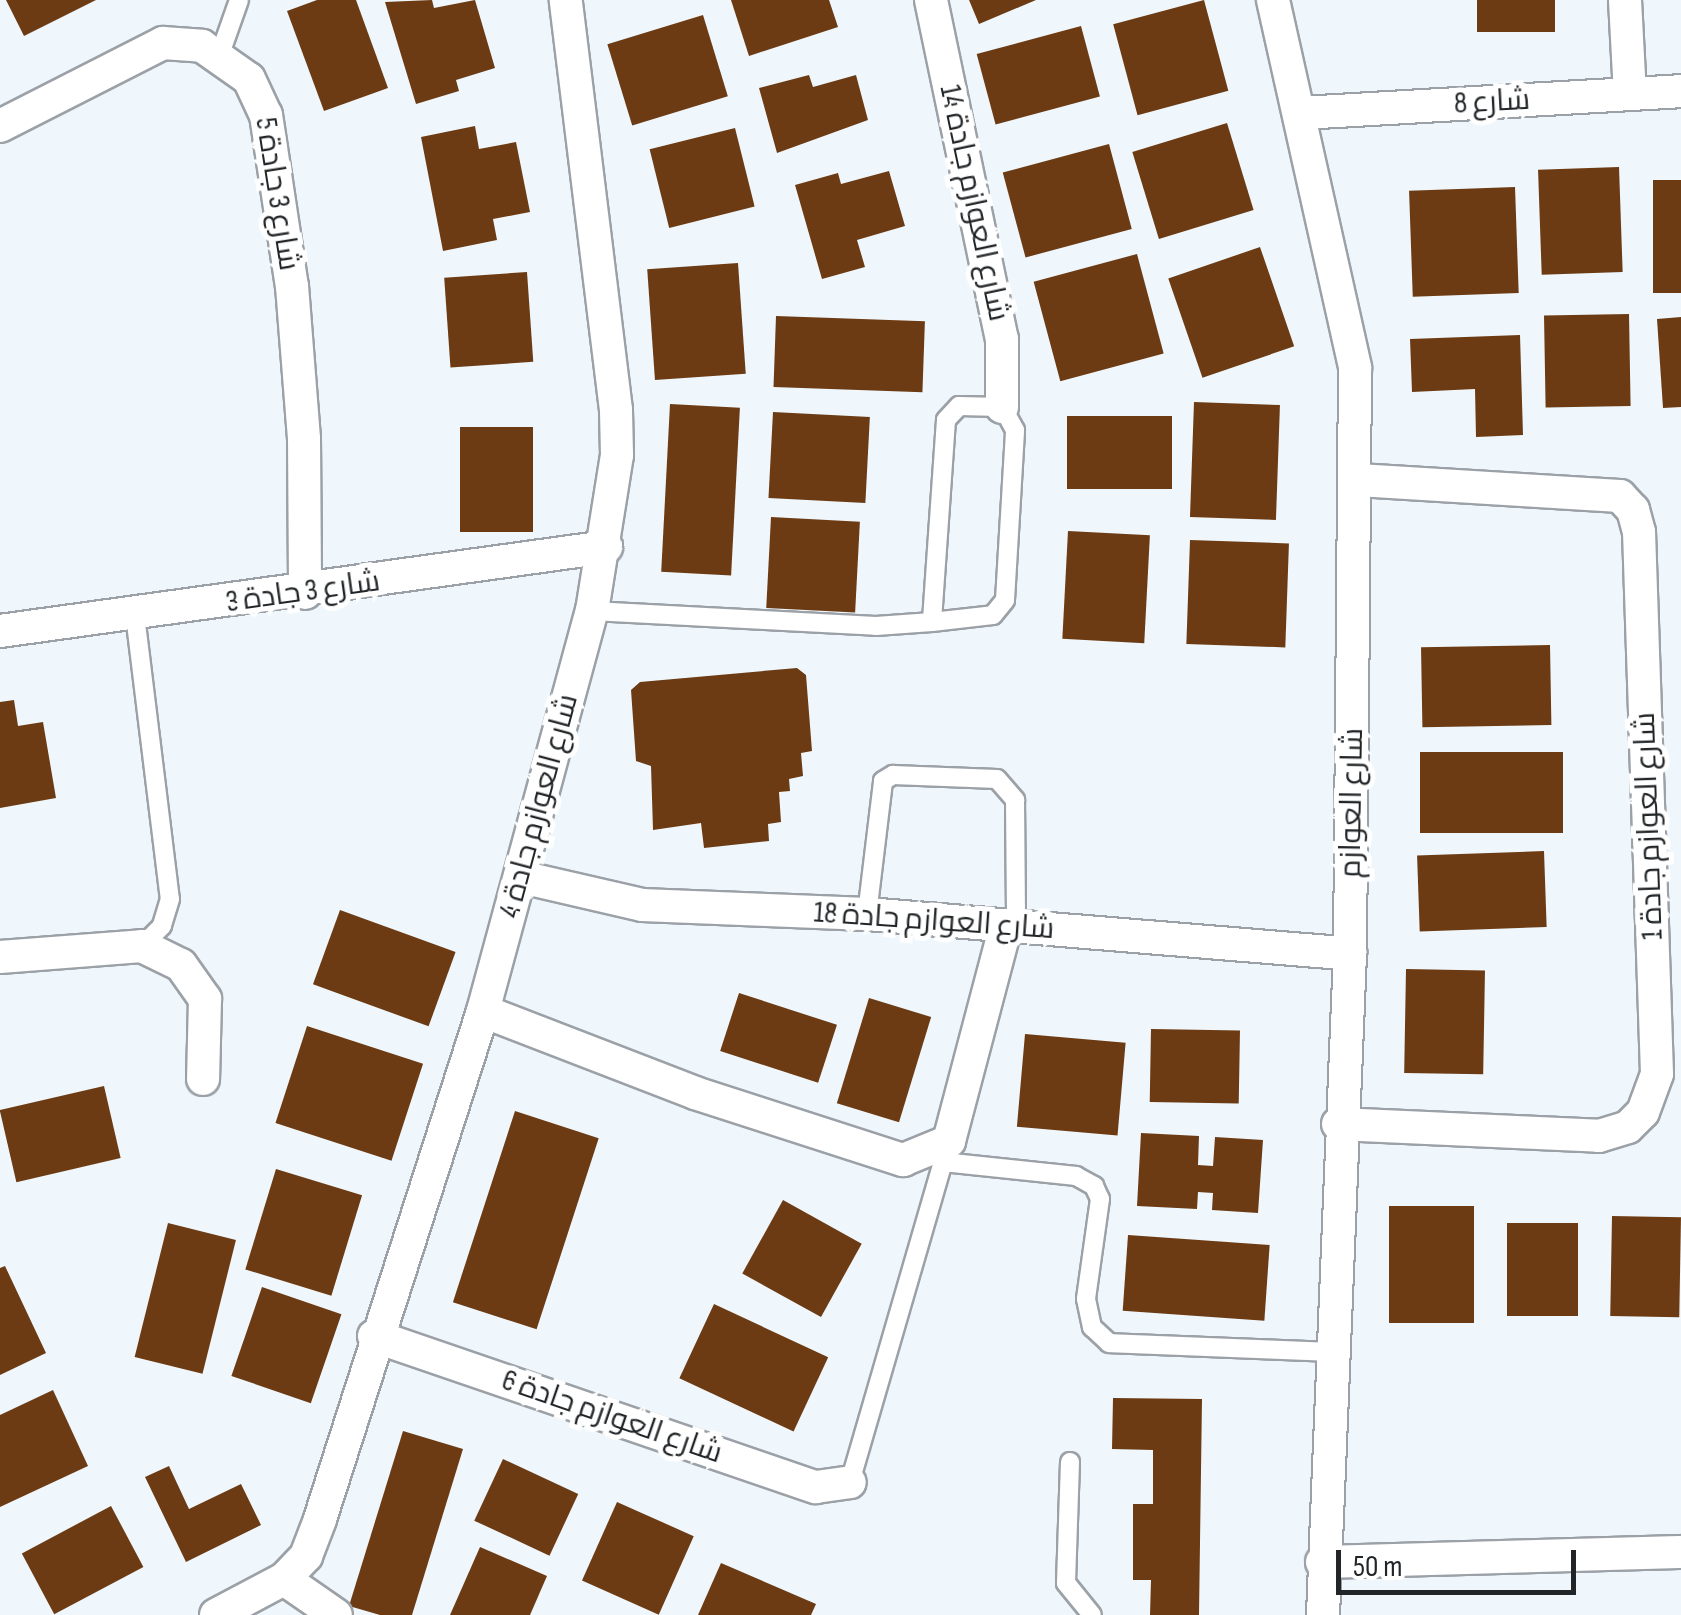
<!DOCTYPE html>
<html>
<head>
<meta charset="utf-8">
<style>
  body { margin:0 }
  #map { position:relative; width:1681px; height:1615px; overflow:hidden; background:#eff7fc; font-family:"Sofia Sans Condensed",Cairo,sans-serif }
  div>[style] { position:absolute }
  .building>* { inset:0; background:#6c3b13; transform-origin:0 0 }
  .roads { filter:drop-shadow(2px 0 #9ba1a7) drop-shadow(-2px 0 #9ba1a7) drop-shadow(0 2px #9ba1a7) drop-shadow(0 -2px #9ba1a7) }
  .service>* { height:18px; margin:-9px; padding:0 9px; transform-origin:9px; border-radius:9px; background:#fff }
  .minor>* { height:32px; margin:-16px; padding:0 16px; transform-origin:16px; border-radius:16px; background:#fff }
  span { translate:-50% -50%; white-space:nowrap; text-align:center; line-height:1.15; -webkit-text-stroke:10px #fff; paint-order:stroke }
  .street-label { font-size:30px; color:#222527 }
  .scale { position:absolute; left:1336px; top:1550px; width:240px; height:45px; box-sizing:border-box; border:5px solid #222527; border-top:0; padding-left:12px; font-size:30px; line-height:35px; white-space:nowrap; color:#222527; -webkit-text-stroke:8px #fff; paint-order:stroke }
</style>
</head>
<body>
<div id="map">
  <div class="building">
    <i style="clip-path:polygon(6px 0,96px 0,24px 36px)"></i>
    <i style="clip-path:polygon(317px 0,356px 0,388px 88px,324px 111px,287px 11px)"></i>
    <i style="clip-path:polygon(432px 0,434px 8px,475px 0,495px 68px,456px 80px,459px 91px,416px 104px,385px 2px)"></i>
    <i style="clip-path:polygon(731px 0,829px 0,838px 27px,749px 56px)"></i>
    <i style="clip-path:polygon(969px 0,1036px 0,979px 24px)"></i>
    <i style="left:1204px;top:0;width:94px;height:94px;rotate:75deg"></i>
    <i style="left:1477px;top:0;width:78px;height:32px"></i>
    <i style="left:703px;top:15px;width:85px;height:100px;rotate:73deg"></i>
    <i style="left:1081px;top:26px;width:73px;height:108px;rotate:75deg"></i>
    <i style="clip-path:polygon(809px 75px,813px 87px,856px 75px,868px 120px,777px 153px,759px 88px)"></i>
    <i style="left:1227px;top:123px;width:91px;height:99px;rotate:73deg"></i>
    <i style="clip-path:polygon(475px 126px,479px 149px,516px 142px,530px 212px,493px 219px,497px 240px,443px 251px,421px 137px)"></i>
    <i style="left:735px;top:128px;width:81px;height:88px;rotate:76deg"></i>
    <i style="left:1109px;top:144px;width:88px;height:110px;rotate:75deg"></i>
    <i style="left:1619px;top:167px;width:105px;height:81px;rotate:88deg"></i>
    <i style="clip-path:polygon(889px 171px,905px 226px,857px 240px,865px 267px,822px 279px,795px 185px,838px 173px,841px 184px)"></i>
    <i style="left:1653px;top:180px;width:28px;height:113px"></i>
    <i style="left:1515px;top:187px;width:106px;height:106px;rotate:88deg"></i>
    <i style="left:1260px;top:247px;width:105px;height:97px;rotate:71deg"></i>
    <i style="left:1137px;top:254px;width:103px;height:107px;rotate:75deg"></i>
    <i style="left:738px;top:263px;width:111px;height:91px;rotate:86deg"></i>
    <i style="left:527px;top:272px;width:90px;height:83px;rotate:86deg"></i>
    <i style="left:1629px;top:314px;width:92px;height:85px;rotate:89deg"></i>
    <i style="left:776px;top:316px;width:149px;height:71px;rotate:2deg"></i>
    <i style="clip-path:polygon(1681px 317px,1681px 407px,1663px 408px,1657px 319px)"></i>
    <i style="clip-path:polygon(1520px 335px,1523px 435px,1476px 437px,1475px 389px,1412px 392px,1410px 339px)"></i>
    <i style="left:1194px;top:402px;width:86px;height:115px;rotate:2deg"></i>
    <i style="left:670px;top:404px;width:70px;height:168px;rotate:3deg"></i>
    <i style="left:773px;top:412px;width:97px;height:86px;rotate:3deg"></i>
    <i style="left:1067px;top:416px;width:105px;height:73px"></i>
    <i style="left:460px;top:427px;width:73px;height:105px"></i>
    <i style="left:771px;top:517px;width:89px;height:91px;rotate:3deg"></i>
    <i style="left:1068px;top:531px;width:82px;height:108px;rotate:3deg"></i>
    <i style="left:1190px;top:540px;width:99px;height:104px;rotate:2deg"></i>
    <i style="left:1550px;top:645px;width:80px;height:129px;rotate:89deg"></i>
    <i style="clip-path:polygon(797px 668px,806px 675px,812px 751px,801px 753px,803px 776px,789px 779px,790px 791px,779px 792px,781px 822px,768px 824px,769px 841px,704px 848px,701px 823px,653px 830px,651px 766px,636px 761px,631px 690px,640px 682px)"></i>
    <i style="clip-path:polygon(14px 700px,18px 726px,43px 722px,56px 798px,0 808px,0 702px)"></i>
    <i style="left:1563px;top:752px;width:81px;height:143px;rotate:90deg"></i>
    <i style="left:1544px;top:851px;width:76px;height:127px;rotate:88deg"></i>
    <i style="left:340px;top:910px;width:123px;height:79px;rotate:20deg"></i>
    <i style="left:1406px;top:969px;width:79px;height:104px;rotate:1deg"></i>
    <i style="left:739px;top:993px;width:103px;height:61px;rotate:18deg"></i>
    <i style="left:869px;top:998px;width:65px;height:110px;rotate:17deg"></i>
    <i style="left:307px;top:1026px;width:122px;height:102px;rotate:18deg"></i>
    <i style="left:1151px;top:1029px;width:89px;height:73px;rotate:1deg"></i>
    <i style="left:1025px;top:1034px;width:101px;height:93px;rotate:5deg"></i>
    <i style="left:104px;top:1086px;width:74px;height:107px;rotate:77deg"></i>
    <i style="left:515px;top:1111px;width:88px;height:201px;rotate:18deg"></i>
    <i style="clip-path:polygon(1141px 1133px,1199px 1136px,1198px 1165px,1213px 1166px,1215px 1137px,1263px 1140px,1258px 1213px,1212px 1210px,1213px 1193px,1198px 1192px,1197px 1209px,1137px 1206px)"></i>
    <i style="left:276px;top:1169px;width:90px;height:105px;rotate:17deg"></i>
    <i style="left:783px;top:1200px;width:90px;height:84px;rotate:29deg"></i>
    <i style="left:1474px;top:1206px;width:117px;height:85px;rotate:90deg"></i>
    <i style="left:1612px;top:1216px;width:69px;height:100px;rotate:1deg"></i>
    <i style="left:168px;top:1223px;width:70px;height:138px;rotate:14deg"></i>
    <i style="left:1507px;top:1223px;width:71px;height:93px"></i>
    <i style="left:1128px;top:1235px;width:142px;height:76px;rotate:4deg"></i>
    <i style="clip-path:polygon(5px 1266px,46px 1353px,0 1375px,0 1268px)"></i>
    <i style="left:262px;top:1287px;width:84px;height:94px;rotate:19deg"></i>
    <i style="left:714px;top:1304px;width:126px;height:82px;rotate:25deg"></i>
    <i style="clip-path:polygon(53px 1390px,88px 1466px,0 1507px,0 1415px)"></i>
    <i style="clip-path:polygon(1113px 1398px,1202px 1399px,1199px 1615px,1150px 1615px,1151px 1580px,1133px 1580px,1133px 1504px,1153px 1504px,1153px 1450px,1112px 1449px)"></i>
    <i style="clip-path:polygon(403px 1431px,463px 1449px,412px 1615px,380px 1615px,349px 1606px)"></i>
    <i style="left:503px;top:1459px;width:83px;height:68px;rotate:25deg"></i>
    <i style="clip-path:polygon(169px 1466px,189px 1509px,241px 1484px,261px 1525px,186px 1562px,145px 1477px)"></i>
    <i style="left:617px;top:1502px;width:84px;height:86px;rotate:24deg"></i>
    <i style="left:111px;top:1506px;width:69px;height:101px;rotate:62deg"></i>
    <i style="clip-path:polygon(480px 1547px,547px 1576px,530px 1615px,450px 1615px)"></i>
    <i style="clip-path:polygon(721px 1563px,816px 1604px,811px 1615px,698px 1615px)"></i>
  </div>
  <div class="roads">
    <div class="service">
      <i style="left:220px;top:54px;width:57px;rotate:-70.6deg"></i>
      <i style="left:592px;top:611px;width:284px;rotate:3deg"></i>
      <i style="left:876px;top:626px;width:56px;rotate:-4.1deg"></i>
      <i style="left:932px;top:622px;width:61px;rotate:-6.5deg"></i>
      <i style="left:993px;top:615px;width:19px;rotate:-51deg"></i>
      <i style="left:1005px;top:600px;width:170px;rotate:-86.6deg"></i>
      <i style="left:1015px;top:430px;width:26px;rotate:-119deg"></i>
      <i style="left:1002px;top:407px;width:43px;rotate:-178.7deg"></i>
      <i style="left:959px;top:406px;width:19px;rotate:133deg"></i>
      <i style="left:946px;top:420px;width:202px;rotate:94deg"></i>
      <i style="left:135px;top:615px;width:286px;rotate:83deg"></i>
      <i style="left:170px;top:899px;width:28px;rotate:107deg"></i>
      <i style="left:162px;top:926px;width:28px;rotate:135deg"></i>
      <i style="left:867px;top:914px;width:134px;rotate:-83.1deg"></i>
      <i style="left:883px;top:781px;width:12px;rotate:-31deg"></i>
      <i style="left:893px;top:775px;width:104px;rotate:2.2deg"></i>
      <i style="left:997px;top:779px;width:28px;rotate:49deg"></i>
      <i style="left:1015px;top:800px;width:127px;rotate:89.5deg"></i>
      <i style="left:943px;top:1162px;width:134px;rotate:6deg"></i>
      <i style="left:1076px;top:1176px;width:21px;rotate:29deg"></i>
      <i style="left:1094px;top:1186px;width:14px;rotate:65deg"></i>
      <i style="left:1100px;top:1199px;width:101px;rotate:98deg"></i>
      <i style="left:1086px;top:1299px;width:29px;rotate:78deg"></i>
      <i style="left:1092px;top:1327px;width:23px;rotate:43deg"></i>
      <i style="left:1109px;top:1343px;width:221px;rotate:2.3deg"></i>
      <i style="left:1070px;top:1462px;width:121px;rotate:91.9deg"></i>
      <i style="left:1066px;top:1583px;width:41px;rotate:50.9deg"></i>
      <i style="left:850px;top:1482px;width:345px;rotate:-73.8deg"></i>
    </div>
    <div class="minor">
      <i style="left:931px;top:0;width:346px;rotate:78.2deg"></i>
      <i style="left:1002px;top:339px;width:68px;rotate:90deg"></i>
      <i style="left:1273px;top:0;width:377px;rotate:77.4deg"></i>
      <i style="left:1355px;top:368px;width:586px;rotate:90.49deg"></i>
      <i style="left:1350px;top:954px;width:662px;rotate:92.34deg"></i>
      <i style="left:1625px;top:0;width:94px;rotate:87deg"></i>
      <i style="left:1302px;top:113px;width:380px;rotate:-3.3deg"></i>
      <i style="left:0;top:126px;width:183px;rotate:-27deg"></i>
      <i style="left:163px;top:43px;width:39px;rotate:4deg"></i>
      <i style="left:202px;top:46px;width:57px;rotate:35.1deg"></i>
      <i style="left:249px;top:79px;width:40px;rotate:65deg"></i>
      <i style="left:266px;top:115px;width:173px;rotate:81.4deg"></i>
      <i style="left:292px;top:286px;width:153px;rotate:85.5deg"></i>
      <i style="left:304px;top:439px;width:154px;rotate:89.6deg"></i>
      <i style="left:0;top:631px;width:612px;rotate:-7.89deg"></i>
      <i style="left:521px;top:877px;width:124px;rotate:13deg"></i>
      <i style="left:642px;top:905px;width:225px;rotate:2.3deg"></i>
      <i style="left:867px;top:914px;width:485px;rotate:4.7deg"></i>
      <i style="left:0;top:957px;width:142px;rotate:-4.4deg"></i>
      <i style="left:142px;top:946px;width:43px;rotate:26deg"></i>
      <i style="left:181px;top:965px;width:42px;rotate:54.8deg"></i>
      <i style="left:205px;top:999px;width:80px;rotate:91.4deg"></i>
      <i style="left:483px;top:1011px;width:227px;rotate:21.1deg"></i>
      <i style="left:695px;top:1093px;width:219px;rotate:17.9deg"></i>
      <i style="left:903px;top:1160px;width:50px;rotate:-22.4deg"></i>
      <i style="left:949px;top:1141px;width:222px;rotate:-75.2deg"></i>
      <i style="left:1338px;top:1124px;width:261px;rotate:2.6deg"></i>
      <i style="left:1599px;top:1136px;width:30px;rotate:-17deg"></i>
      <i style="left:1628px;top:1127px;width:21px;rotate:-45deg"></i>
      <i style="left:1643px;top:1112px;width:40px;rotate:-69.8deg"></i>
      <i style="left:1657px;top:1074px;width:542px;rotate:-91.9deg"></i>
      <i style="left:1639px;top:532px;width:23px;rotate:-105deg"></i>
      <i style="left:1633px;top:510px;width:19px;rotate:-133deg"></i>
      <i style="left:1620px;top:496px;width:263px;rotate:-176.5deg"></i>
      <i style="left:374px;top:1336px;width:467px;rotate:18.9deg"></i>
      <i style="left:816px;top:1487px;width:34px;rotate:-8deg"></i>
      <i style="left:1322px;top:1562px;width:359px;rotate:-1.6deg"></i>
      <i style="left:284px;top:1579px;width:63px;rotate:34.7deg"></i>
      <i style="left:216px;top:1615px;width:77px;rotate:-27.9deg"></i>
      <i style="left:284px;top:1579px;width:32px;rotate:-46deg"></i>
      <i style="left:306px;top:1556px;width:40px;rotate:-69deg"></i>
      <i style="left:320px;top:1519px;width:534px;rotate:-72.21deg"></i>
      <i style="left:483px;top:1011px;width:415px;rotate:-74.8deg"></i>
      <i style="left:592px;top:611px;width:158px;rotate:-80.9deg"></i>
      <i style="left:617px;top:455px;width:45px;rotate:-91.3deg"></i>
      <i style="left:616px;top:410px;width:413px;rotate:-97deg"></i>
    </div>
  </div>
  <div class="street-label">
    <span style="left:1492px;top:102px;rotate:-3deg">شارع 8</span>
    <span style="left:277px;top:194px;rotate:81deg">شارع 3 جادة 5</span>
    <span style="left:974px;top:203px;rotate:78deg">شارع العوازم جادة 14</span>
    <span style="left:303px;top:592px;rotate:-8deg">شارع 3 جادة 3</span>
    <span style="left:1352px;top:803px;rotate:-89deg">شارع العوازم</span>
    <span style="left:539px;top:806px;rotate:-75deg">شارع العوازم جادة 4</span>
    <span style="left:1649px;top:826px;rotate:-92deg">شارع العوازم جادة 1</span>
    <span style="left:934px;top:921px;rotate:4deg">شارع العوازم جادة 18</span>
    <span style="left:612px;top:1417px;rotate:19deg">شارع العوازم جادة 6</span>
  </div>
  <div class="scale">50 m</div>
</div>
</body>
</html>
